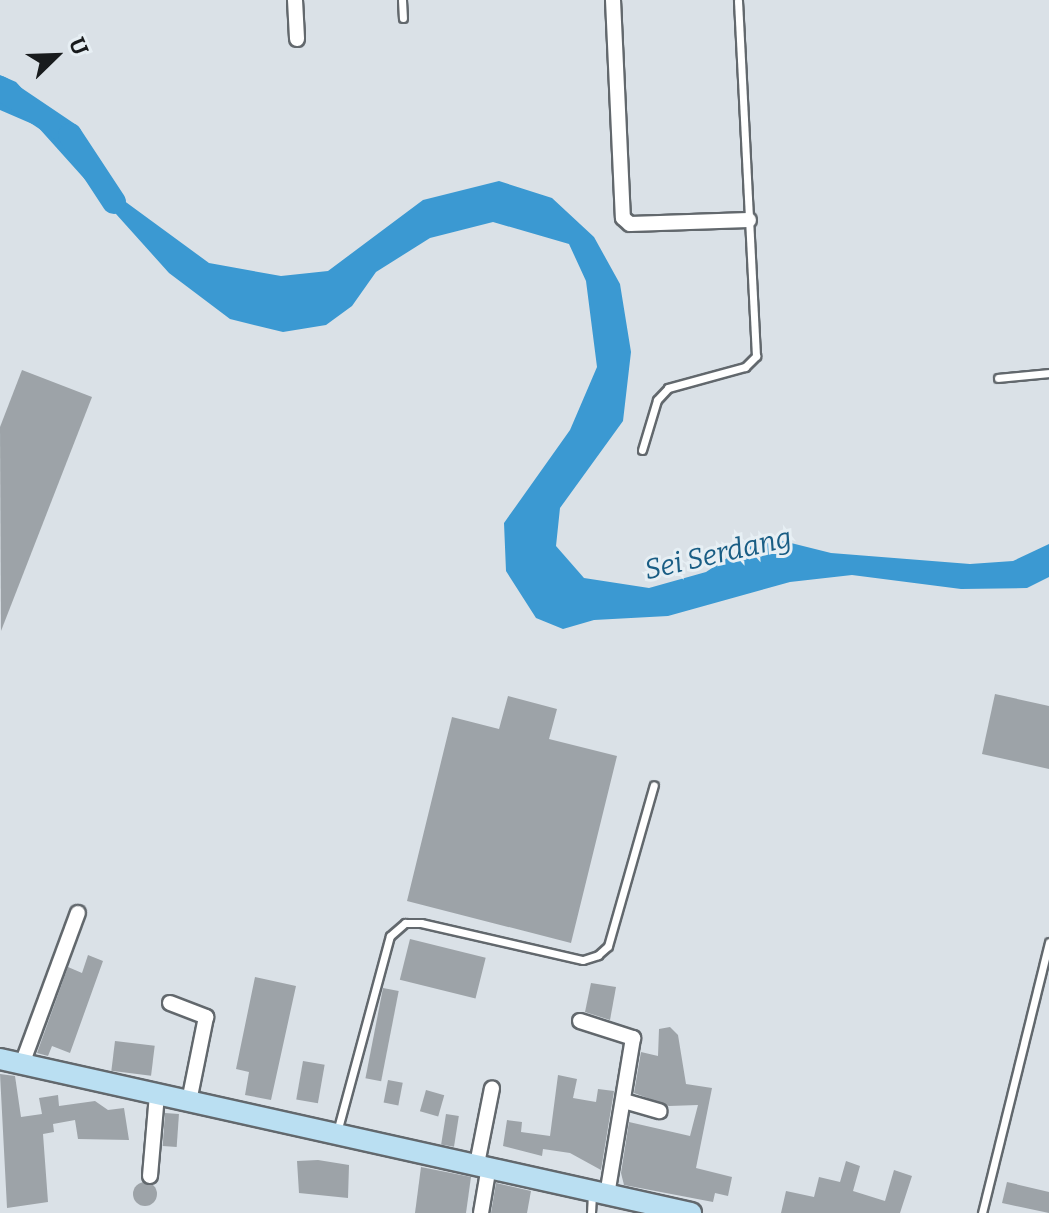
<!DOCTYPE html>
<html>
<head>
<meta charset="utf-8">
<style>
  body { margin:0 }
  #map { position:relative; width:1049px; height:1213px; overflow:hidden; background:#dae1e7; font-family:Bitter,serif }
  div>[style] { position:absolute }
  .water>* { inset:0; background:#3b99d2 }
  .river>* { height:24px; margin:-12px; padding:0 12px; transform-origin:12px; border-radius:12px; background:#3b99d2 }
  .building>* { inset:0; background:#9da3a8; transform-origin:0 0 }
  .round { border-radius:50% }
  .roads { filter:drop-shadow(2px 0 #62686d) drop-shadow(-2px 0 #62686d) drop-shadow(0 2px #62686d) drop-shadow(0 -2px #62686d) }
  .lane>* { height:7px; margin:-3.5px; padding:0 3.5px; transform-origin:3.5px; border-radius:3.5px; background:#fff }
  .street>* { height:14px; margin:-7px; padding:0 7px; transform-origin:7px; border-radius:7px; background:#fff }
  .secondary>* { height:20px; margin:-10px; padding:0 10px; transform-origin:10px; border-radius:10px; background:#badff2 }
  span { translate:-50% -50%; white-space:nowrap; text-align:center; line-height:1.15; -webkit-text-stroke:6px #e7eff4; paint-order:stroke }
  .water-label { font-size:28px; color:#195d84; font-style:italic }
  .north { position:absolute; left:16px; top:16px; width:80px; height:80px; -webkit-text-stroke:6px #e7eff4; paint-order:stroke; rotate:67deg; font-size:22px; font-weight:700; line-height:32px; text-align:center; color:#181b1d }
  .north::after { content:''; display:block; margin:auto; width:28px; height:36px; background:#181b1d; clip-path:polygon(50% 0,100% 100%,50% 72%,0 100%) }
</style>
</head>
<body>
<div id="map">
  <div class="water">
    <i style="clip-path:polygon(0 75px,16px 82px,123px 200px,209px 263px,281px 276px,328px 271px,423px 200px,499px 181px,552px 198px,594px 237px,620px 284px,631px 352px,623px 421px,560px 508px,556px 546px,584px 578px,649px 588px,706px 572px,741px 549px,775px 539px,831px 553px,970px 564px,1013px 561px,1049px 544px,1049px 577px,1027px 588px,961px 589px,852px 575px,790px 582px,668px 616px,594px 620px,563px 629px,536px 618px,506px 571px,504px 523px,570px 430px,597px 367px,586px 281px,569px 244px,493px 222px,430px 238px,376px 272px,352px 306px,326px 325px,283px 332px,230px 319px,169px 273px,37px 126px,0 110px)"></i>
  </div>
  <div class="river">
    <i style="left:0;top:88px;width:84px;rotate:33.9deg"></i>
    <i style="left:70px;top:135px;width:80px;rotate:56.7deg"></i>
  </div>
  <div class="building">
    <i style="clip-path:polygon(22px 370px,92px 397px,1px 631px,0 427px)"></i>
    <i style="clip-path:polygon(995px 694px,1049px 706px,1049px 769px,982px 754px)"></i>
    <i style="clip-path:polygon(508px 696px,557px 709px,549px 739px,617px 756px,571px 943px,407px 901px,452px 717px,499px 729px)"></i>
    <i style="left:410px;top:939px;width:78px;height:42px;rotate:14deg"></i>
    <i style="clip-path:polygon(88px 955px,103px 961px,70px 1053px,52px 1046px,48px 1056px,37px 1053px,68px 967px,82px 973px)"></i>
    <i style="clip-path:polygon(255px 977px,296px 986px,271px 1100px,245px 1095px,249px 1072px,236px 1069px)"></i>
    <i style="clip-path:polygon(591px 983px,616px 987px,610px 1020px,585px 1012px)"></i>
    <i style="left:383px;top:988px;width:16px;height:92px;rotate:11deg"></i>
    <i style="clip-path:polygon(670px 1027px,678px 1035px,686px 1084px,712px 1088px,696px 1168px,732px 1177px,728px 1196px,715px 1193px,713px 1202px,624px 1185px,621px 1173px,629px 1122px,690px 1136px,698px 1105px,669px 1106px,634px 1093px,641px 1052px,658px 1056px,659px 1029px)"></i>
    <i style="left:115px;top:1041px;width:40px;height:30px;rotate:7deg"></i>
    <i style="left:303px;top:1061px;width:22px;height:39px;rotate:10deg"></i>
    <i style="clip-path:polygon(0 1074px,15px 1076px,21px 1117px,42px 1114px,39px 1098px,58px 1095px,59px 1106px,95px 1101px,108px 1110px,124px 1108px,129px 1140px,78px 1139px,75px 1120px,53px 1124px,54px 1132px,43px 1134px,48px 1202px,7px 1208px)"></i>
    <i style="clip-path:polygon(558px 1075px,577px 1079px,573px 1098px,596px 1102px,598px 1089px,614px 1091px,601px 1170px,570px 1153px,543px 1149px,542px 1156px,503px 1146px,507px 1120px,522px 1122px,521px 1132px,550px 1136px)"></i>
    <i style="left:388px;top:1080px;width:15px;height:23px;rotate:11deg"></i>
    <i style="left:426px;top:1090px;width:19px;height:22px;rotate:16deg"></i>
    <i style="left:165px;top:1113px;width:14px;height:33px;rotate:4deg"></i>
    <i style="left:446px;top:1114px;width:13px;height:31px;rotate:9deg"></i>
    <i style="clip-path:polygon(318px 1160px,349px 1165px,348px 1198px,299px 1193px,297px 1161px)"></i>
    <i style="clip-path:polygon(846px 1161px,860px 1166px,853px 1191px,885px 1201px,894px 1170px,912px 1176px,900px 1213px,781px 1213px,786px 1191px,814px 1197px,819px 1177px,840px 1182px)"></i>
    <i style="clip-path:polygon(421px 1167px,471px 1177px,466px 1213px,415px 1213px)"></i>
    <i style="clip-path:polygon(1007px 1182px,1049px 1192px,1049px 1213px,1002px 1203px)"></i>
    <i class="round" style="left:133px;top:1182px;width:24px;height:24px"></i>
    <i style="clip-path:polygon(496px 1183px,531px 1191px,527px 1213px,491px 1213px)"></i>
  </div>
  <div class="roads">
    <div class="lane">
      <i style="left:402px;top:0;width:18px;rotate:87deg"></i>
      <i style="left:998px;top:378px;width:51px;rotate:-5.6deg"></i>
      <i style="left:642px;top:450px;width:52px;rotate:-73.3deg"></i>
      <i style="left:657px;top:400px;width:16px;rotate:-47deg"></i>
      <i style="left:668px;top:388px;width:80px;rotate:-15.3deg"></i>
      <i style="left:745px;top:367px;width:16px;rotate:-45deg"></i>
      <i style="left:756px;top:356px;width:356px;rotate:-92.9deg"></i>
      <i style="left:337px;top:1132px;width:203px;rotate:-74.9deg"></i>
      <i style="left:390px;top:936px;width:20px;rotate:-41deg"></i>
      <i style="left:405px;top:923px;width:16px"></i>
      <i style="left:421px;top:923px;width:166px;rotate:12.9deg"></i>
      <i style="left:583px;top:960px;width:16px;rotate:-18deg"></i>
      <i style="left:598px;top:955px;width:13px;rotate:-42deg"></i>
      <i style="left:608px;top:946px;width:167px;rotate:-74.1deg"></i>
      <i style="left:591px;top:1213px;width:19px;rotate:-87deg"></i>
      <i style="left:982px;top:1213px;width:279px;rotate:-76.1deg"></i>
    </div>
    <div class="street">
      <i style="left:295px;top:0;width:39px;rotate:87deg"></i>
      <i style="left:613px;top:0;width:218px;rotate:87.4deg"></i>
      <i style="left:623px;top:218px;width:9px;rotate:41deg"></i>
      <i style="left:630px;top:224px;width:119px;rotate:-1.9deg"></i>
      <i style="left:170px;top:1003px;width:39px;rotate:21deg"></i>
      <i style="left:206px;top:1017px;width:86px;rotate:101.4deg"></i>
      <i style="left:580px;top:1021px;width:56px;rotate:17.8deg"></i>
      <i style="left:633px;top:1038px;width:159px;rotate:99.4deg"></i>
      <i style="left:22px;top:1064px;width:161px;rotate:-69.7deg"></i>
      <i style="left:624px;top:1101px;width:37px;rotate:16deg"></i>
      <i style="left:477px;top:1164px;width:77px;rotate:-78.8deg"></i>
      <i style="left:150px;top:1176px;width:82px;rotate:-85.1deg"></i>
      <i style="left:481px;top:1213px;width:48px;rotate:-80.3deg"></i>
    </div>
    <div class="secondary">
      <i style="left:0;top:1059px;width:708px;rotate:12.56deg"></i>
    </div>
  </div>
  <div class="water-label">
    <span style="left:718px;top:554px;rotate:-13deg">Sei Serdang</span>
  </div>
  <div class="north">U</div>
</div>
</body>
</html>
